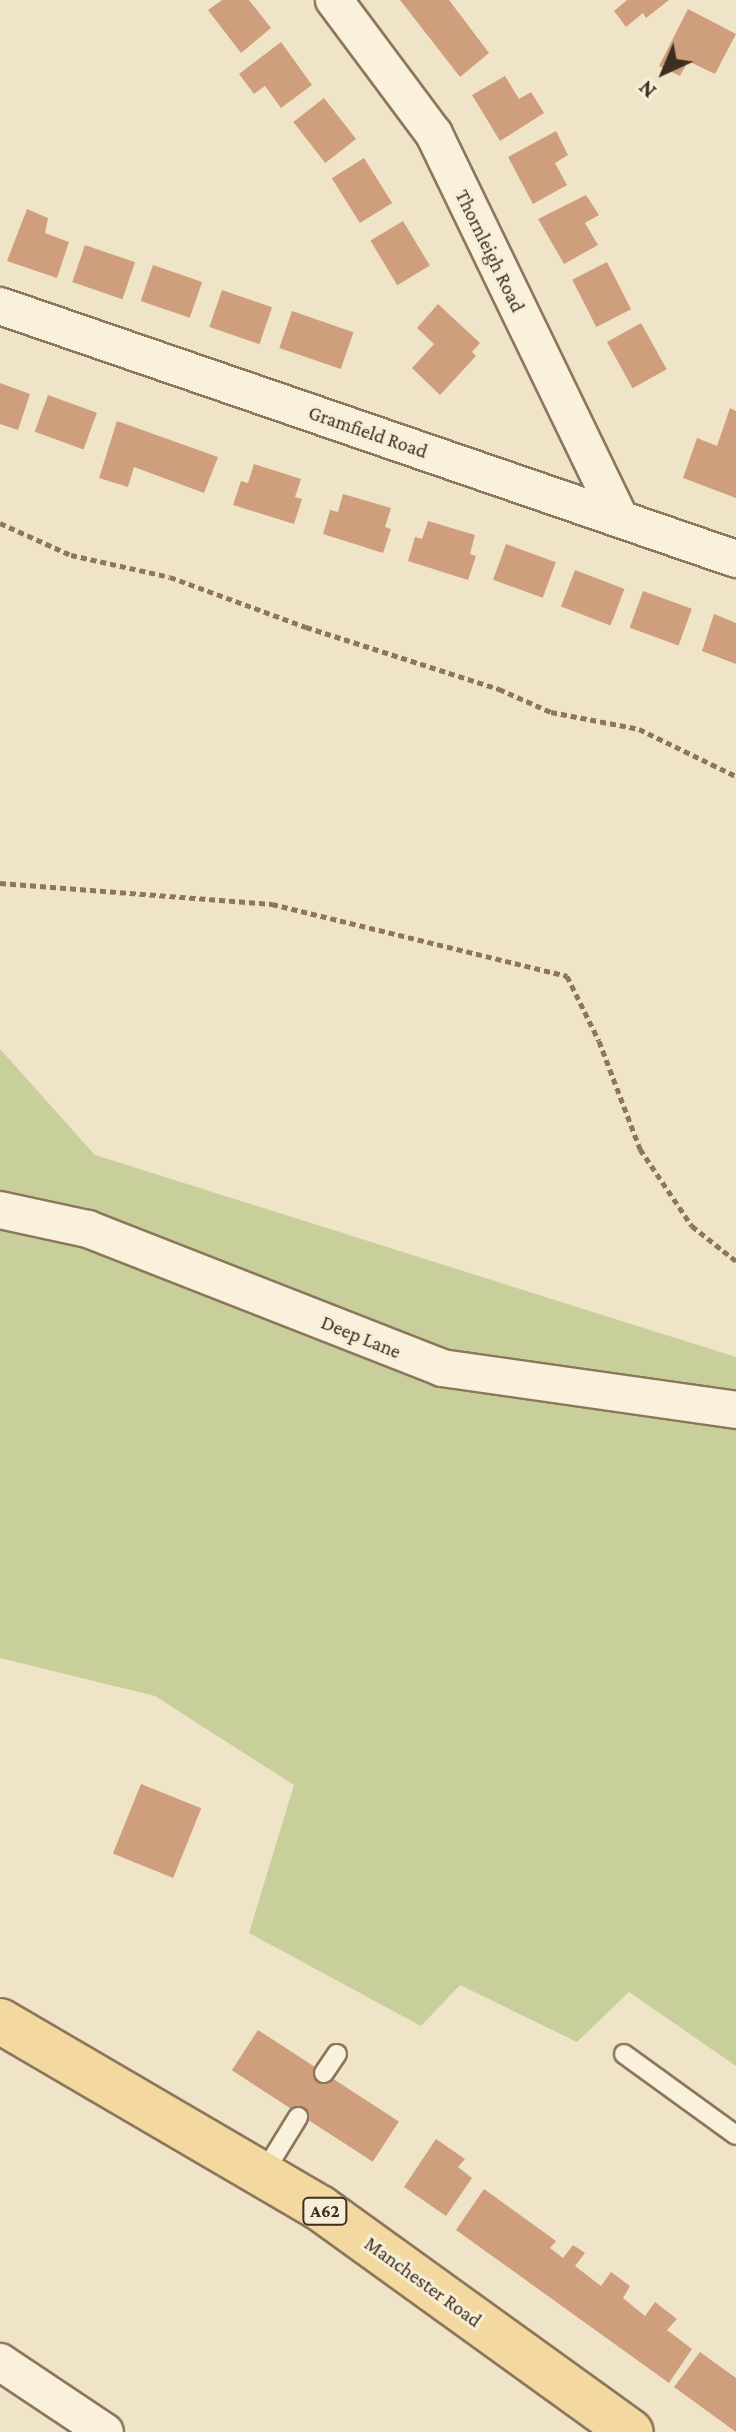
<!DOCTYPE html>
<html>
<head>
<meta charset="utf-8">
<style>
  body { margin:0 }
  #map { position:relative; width:736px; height:2432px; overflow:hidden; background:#f0e4c8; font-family:"Crimson Pro",serif }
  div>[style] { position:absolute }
  .green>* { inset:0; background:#c9cf9b }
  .building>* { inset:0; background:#cf9f7d; transform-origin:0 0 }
  .path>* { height:5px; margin-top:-2.5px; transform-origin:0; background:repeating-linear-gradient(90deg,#8d765c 0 6px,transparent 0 10px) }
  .roads { filter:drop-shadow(2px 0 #8d765c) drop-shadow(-2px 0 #8d765c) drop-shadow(0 2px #8d765c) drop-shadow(0 -2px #8d765c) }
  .lane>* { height:18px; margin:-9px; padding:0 9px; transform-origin:9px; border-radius:9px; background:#faf1dc }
  .street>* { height:36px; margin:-18px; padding:0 18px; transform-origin:18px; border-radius:18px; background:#faf1dc }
  .primary>* { height:44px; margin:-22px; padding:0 22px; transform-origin:22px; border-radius:22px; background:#f3d9a0 }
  span { translate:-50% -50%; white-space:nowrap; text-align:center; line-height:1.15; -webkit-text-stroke:6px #f7eed8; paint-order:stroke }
  .shield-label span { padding:2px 6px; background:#f7eed8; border:2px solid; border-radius:6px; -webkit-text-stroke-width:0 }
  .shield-label { font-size:18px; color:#3d2e20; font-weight:700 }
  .street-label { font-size:20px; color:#3d2e20 }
  .north { position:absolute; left:624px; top:32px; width:80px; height:80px; -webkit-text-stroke:6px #f7eed8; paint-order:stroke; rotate:224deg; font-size:22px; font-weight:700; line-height:32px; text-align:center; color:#3d2e20 }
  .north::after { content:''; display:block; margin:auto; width:28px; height:36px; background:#3d2e20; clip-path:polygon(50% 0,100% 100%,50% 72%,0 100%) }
</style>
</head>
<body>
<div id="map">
  <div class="green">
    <i style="clip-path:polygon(0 1049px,95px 1155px,736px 1357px,736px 2066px,629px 1992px,577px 2042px,460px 1985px,421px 2026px,249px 1933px,294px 1785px,155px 1696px,0 1658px)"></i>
  </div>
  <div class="building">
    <i style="clip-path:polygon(222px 0,249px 0,271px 28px,241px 53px,208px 10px)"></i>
    <i style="clip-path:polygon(400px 0,449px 0,489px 53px,460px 77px)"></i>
    <i style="clip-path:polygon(627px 0,669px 0,646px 18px,643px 13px,626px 27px,614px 11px)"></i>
    <i style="clip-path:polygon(688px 9px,736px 34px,715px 74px,688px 61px,680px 76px,659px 66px)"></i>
    <i style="clip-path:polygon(281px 42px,312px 85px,281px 108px,265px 86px,254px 94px,239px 74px)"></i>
    <i style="clip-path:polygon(505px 76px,519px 99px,531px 92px,544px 113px,500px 141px,472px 95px)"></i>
    <i style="left:324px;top:98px;width:52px;height:39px;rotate:52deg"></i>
    <i style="clip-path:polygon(556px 131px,568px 155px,555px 163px,567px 185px,533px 204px,508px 157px)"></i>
    <i style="left:364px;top:158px;width:53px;height:38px;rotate:58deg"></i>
    <i style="clip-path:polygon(586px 195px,599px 215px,585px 223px,598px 245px,564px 264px,538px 219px)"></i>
    <i style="clip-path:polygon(27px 209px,48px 218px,45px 233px,69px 242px,57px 278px,7px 261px)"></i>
    <i style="left:403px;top:221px;width:52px;height:38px;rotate:59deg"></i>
    <i style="left:85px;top:245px;width:53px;height:39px;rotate:19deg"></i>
    <i style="left:607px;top:262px;width:53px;height:39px;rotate:63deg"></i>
    <i style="left:153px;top:265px;width:52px;height:38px;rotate:19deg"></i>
    <i style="left:222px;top:290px;width:53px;height:39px;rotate:19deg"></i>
    <i style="clip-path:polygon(438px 304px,480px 343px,472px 352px,476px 356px,440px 395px,412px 368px,434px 344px,417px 328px)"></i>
    <i style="left:292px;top:311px;width:65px;height:39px;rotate:19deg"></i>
    <i style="left:641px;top:323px;width:53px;height:39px;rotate:61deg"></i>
    <i style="clip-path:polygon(0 383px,30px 394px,18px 430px,0 424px)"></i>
    <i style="left:48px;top:395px;width:52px;height:39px;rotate:20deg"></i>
    <i style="clip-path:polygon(730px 408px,736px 411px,736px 498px,683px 478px,697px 438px,717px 446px)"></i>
    <i style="clip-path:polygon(117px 421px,218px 457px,204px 493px,134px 467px,128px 487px,99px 478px)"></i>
    <i style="clip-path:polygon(254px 464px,301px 479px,295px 497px,302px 499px,294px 524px,233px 505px,241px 481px,248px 483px)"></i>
    <i style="clip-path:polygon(343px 494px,391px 508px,385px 527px,391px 529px,383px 553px,323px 534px,330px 510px,338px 512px)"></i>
    <i style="clip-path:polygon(428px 521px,475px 535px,470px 554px,476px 556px,468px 580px,408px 561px,415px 537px,422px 539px)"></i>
    <i style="left:506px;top:544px;width:53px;height:38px;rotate:20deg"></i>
    <i style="left:575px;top:570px;width:53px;height:39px;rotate:21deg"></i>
    <i style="left:643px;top:591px;width:52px;height:39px;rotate:20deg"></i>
    <i style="clip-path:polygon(714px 614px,736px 623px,736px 664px,702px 651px)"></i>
    <i style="left:141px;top:1784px;width:65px;height:75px;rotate:22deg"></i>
    <i style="left:258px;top:2030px;width:168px;height:48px;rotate:33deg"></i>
    <i style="clip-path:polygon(436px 2139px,465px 2159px,458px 2167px,472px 2178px,446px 2216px,404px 2187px)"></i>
    <i style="clip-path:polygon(484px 2189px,556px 2241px,550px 2248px,563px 2258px,573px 2245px,585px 2253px,575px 2266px,601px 2286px,611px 2272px,630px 2286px,623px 2298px,645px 2316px,655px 2302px,677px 2319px,667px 2330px,692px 2349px,669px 2383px,456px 2230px)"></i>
    <i style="clip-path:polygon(700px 2352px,736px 2378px,736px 2432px,674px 2387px)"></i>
  </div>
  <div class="path">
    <i style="left:0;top:523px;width:78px;rotate:24.3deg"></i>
    <i style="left:71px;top:555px;width:101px;rotate:12.5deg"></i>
    <i style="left:170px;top:577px;width:145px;rotate:20.2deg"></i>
    <i style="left:306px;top:627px;width:203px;rotate:17.8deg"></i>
    <i style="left:499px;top:689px;width:57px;rotate:23.9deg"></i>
    <i style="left:551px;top:712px;width:90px;rotate:10.9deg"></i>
    <i style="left:639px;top:729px;width:108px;rotate:25.9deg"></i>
    <i style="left:0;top:883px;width:273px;rotate:4.4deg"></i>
    <i style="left:272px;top:904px;width:304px;rotate:13.7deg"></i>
    <i style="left:567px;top:976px;width:72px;rotate:63.8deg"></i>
    <i style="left:599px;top:1041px;width:116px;rotate:69.2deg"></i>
    <i style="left:640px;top:1149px;width:93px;rotate:56deg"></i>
    <i style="left:692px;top:1226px;width:56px;rotate:38.5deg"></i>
  </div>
  <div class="roads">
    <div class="lane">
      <i style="left:624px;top:2054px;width:138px;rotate:35.9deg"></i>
      <i style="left:324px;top:2073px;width:23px;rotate:-56deg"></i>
      <i style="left:263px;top:2174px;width:67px;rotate:-58.4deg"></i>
    </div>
    <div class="street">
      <i style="left:334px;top:0;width:167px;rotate:53.3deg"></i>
      <i style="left:434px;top:134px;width:425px;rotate:64.2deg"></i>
      <i style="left:0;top:306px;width:778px;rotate:18.97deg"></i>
      <i style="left:0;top:1210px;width:90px;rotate:12.2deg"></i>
      <i style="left:88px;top:1229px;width:380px;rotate:21.4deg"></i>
      <i style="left:442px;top:1368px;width:297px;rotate:8.1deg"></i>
      <i style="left:0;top:2362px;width:126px;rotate:33.7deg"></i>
    </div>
    <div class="primary">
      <i style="left:0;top:2021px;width:371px;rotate:30.3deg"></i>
      <i style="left:320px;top:2208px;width:383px;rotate:35.8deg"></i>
    </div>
  </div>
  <div class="shield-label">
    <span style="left:325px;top:2211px">A62</span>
  </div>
  <div class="street-label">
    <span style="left:490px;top:251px;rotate:64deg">Thornleigh Road</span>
    <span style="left:368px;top:432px;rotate:19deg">Gramfield Road</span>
    <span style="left:361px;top:1337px;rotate:22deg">Deep Lane</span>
    <span style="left:423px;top:2282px;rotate:36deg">Manchester Road</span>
  </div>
  <div class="north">N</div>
</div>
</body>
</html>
